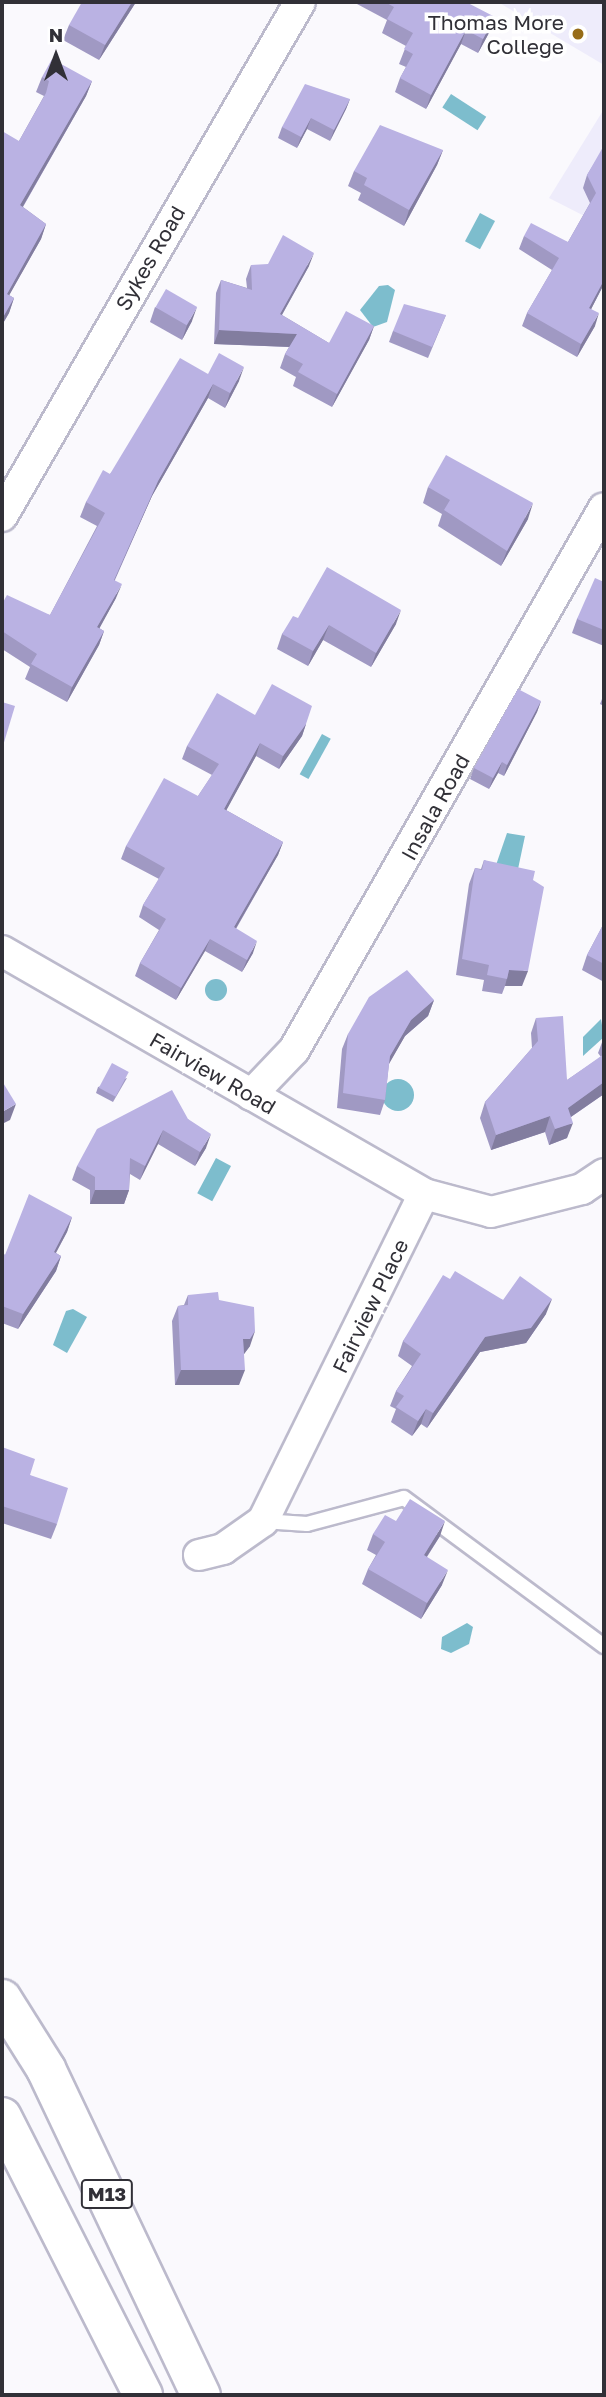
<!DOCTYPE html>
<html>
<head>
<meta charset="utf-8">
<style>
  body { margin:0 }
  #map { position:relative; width:606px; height:2397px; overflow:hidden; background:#faf9fd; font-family:"Golos Text",sans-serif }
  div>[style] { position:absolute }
  .built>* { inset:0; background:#eeecfb }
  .water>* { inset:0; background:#7dbdcd; transform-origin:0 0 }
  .round { border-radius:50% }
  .roads { filter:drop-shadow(2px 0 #bcbacc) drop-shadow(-2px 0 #bcbacc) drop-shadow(0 2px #bcbacc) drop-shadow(0 -2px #bcbacc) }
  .lane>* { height:14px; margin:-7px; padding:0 7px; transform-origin:7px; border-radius:7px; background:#fff }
  .street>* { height:30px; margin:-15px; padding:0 15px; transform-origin:15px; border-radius:15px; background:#fff }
  .highway>* { height:38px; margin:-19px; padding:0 19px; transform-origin:19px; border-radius:19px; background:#fff }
  .wall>* { inset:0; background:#a099c3 }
  .shaded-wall>* { inset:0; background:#827d9f }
  .building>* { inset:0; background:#bab2e3; transform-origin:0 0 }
  .dots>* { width:19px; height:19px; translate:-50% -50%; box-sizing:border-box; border:4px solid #fff; border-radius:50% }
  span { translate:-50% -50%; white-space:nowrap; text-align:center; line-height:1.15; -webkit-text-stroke:7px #fff; paint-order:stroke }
  .shield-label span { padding:2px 5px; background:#fff; border:2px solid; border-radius:5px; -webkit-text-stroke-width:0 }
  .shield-label { font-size:19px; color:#313037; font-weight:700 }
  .poi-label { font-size:21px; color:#313037 }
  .right { translate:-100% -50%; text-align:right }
  .street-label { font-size:21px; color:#313037 }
  .frame { position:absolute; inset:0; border:4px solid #313037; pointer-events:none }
  .north { position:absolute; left:21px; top:21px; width:70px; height:70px; -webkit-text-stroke:5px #fff; paint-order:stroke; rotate:0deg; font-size:19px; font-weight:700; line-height:28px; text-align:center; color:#313037 }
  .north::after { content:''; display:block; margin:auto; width:24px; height:32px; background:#313037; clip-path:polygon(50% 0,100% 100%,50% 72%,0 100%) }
</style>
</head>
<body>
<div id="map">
  <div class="built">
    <i style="clip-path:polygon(498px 2px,604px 2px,604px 65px)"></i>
    <i style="clip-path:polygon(604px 109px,604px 226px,549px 198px)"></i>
  </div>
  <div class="water">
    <i style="left:451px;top:94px;width:42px;height:16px;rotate:33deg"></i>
    <i style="left:480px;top:213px;width:17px;height:32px;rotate:28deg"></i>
    <i style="clip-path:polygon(388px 285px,395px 290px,387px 322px,373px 327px,360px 310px,379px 286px)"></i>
    <i style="left:322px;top:734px;width:10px;height:46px;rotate:29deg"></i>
    <i style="clip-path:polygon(507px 833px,525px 836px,518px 869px,496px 865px)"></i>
    <i class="round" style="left:205px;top:979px;width:22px;height:22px"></i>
    <i style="clip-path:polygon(601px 1019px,604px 1037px,583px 1056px,583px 1037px)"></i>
    <i class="round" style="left:382px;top:1079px;width:32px;height:32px"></i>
    <i style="left:216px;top:1158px;width:17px;height:40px;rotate:28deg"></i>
    <i style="clip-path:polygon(73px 1309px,87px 1317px,67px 1353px,53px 1345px,66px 1311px)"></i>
    <i style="clip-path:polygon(467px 1623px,473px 1627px,469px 1644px,451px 1653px,441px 1649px,442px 1637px)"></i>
  </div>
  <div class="roads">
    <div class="lane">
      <i style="left:263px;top:1521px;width:44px;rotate:3.9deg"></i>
      <i style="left:307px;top:1524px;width:100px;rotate:-15deg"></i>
      <i style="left:404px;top:1498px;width:249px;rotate:36.5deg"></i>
    </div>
    <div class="street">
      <i style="left:2px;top:516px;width:594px;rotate:-59.9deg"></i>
      <i style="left:2px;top:951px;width:487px;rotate:29.9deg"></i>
      <i style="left:251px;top:1095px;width:62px;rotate:-46.3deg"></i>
      <i style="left:294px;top:1050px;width:624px;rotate:-60.23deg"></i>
      <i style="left:199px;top:1555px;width:25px;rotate:-14deg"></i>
      <i style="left:223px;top:1549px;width:49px;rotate:-35deg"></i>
      <i style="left:263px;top:1521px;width:364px;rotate:-63.8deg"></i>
      <i style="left:424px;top:1194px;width:69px;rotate:15deg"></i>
      <i style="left:491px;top:1212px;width:94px;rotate:-14.2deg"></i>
      <i style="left:582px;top:1189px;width:27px;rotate:-34deg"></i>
    </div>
    <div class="highway">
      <i style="left:2px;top:1999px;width:83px;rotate:57.8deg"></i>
      <i style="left:46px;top:2069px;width:361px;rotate:64.6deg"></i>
      <i style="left:2px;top:2117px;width:312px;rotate:63.1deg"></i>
    </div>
  </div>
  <div class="wall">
    <i style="clip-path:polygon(136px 2px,99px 60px,63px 40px,69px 25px)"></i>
    <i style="clip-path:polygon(358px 2px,438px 2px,490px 31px,478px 53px,461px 44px,426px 109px,395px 92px,400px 78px,406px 67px,399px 64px,406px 46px,382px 33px,387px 20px,357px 4px)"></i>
    <i style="clip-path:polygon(42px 77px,92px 81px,86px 96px,23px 207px,46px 224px,41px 239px,9px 295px,14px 298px,9px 313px,2px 325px,19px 141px,44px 96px,36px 92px)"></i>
    <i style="clip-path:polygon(350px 99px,346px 109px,330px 141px,307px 129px,297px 148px,278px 138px,282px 127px)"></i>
    <i style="clip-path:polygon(604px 148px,604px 284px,591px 309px,595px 326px,577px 357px,522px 326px,527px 313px,552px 270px,519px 249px,524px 236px,568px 242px,590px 203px,583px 188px,587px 175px)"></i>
    <i style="clip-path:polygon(443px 150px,437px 165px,404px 226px,358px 200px,361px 193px,348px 186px,354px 171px)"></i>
    <i style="clip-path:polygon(251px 265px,309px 266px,282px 315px,329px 343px,374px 326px,369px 340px,332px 407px,293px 386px,296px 377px,280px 368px,285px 354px,289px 347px,214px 344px,216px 293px,221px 280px,247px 288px,246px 279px)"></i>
    <i style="clip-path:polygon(155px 307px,192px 321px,182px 340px,150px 322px)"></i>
    <i style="clip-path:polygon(446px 315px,428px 358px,389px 342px,393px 331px)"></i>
    <i style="clip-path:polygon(208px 374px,239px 381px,225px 408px,208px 398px,152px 496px,115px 580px,116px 598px,99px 628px,104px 631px,99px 645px,67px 702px,25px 679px,30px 667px,2px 649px,2px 604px,50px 615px,97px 526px,80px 517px,86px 502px,110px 474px)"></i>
    <i style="clip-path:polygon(428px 487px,528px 519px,501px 566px,438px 526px,442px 514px,423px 503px)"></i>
    <i style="clip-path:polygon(604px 582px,604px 646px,572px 633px,577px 619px)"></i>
    <i style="clip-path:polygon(298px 618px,396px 624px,371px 667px,323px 640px,308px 666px,277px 649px,282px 634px)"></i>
    <i style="clip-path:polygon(604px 694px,604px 706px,600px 704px)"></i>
    <i style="clip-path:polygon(541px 701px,537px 712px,504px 776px,498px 773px,489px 789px,470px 779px,474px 768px)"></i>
    <i style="clip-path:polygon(255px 715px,306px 724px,302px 736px,279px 769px,256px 756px,226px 810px,283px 842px,278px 855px,236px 929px,253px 953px,242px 972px,205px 951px,176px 1000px,135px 976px,140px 963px,159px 930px,139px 917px,143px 905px,159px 879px,121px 859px,126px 846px,198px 796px,212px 775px,182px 759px,187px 746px)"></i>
    <i style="clip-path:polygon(484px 860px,533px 880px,522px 986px,505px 986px,502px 994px,482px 991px,484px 980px,456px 975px,469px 884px,475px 868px,481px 869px)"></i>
    <i style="clip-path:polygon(604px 923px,604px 982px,582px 970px,587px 955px)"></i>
    <i style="clip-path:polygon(434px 1000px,428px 1016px,405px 1036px,389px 1063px,385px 1100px,380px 1115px,337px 1108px,342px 1049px,348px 1034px)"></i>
    <i style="clip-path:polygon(536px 1018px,567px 1080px,601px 1057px,598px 1053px,604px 1037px,604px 1094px,571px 1117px,567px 1138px,549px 1145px,545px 1132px,491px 1150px,480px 1118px,485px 1102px,532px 1048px,531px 1033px)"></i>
    <i style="clip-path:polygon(127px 1078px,113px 1102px,96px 1093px,98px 1087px)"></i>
    <i style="clip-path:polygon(188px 1119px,206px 1148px,195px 1166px,158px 1144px,140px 1180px,130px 1174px,129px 1190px,124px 1204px,90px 1204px,90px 1190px,72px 1180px,77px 1166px)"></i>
    <i style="clip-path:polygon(72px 1217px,67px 1232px,56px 1253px,61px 1256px,56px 1271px,18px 1329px,2px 1323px,2px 1253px,5px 1255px)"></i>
    <i style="clip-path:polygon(450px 1279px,503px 1300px,546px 1314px,526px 1343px,480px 1352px,427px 1428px,421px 1424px,412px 1436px,391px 1422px,396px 1409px,390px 1406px,396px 1391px,412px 1366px,398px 1356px,403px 1341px)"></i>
    <i style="clip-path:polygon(188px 1295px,219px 1300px,250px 1346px,244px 1354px,239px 1385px,175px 1385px,172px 1321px,178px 1306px,184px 1305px)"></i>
    <i style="clip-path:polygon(2px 1447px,30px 1475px,57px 1524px,51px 1539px,2px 1523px)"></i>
    <i style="clip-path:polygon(396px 1521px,440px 1536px,427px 1557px,442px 1585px,421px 1619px,362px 1584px,368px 1569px,376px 1555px,367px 1550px,373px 1534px)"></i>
  </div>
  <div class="shaded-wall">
    <i style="clip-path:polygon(132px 2px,136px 2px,99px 60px,105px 45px)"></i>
    <i style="clip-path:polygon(495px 17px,490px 31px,478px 53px,483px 39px)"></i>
    <i style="clip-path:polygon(466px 30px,461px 44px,426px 109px,431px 95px)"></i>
    <i style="clip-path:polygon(92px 81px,86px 96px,15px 220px,20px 205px)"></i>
    <i style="clip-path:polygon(350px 99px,346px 109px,330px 141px,334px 130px)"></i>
    <i style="clip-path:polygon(311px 118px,307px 129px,297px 148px,301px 137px)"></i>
    <i style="clip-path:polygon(443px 150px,437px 165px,404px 226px,409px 210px)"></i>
    <i style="clip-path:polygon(46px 224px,41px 239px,2px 308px,7px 294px)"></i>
    <i style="clip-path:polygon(314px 253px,309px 266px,275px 327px,280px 314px)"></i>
    <i style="clip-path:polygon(604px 280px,604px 284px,585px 321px,589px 308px)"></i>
    <i style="clip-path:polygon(14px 298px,9px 313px,2px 325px,2px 319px)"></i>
    <i style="clip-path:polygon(197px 307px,192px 321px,182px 340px,187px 325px)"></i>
    <i style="clip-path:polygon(599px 313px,595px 326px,577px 357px,581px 344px)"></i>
    <i style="clip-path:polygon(374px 326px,369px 340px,332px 407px,337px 394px)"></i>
    <i style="clip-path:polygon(219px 330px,297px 334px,292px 347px,214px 344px)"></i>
    <i style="clip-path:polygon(244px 367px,239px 381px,225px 408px,230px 393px)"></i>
    <i style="clip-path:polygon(213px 384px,208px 398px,152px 496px,108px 594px,114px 580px,158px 481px)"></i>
    <i style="clip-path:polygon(533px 503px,528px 519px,501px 566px,507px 551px)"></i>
    <i style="clip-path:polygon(122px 584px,116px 598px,92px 642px,97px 627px)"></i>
    <i style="clip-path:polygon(401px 610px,396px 624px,371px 667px,376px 653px)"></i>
    <i style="clip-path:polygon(329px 625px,323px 640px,308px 666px,313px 651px)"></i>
    <i style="clip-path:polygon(104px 631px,99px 645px,67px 702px,72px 687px)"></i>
    <i style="clip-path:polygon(541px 701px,537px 712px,504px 776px,507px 765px)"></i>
    <i style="clip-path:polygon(306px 724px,302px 736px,279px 769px,283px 756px)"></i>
    <i style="clip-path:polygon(260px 743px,256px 756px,220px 822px,224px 809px)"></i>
    <i style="clip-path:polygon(502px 762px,498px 773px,489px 789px,493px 778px)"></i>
    <i style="clip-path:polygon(283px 842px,278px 855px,229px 940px,234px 927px)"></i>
    <i style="clip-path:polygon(210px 939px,205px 951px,176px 1000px,181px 988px)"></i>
    <i style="clip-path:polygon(257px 941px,253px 953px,242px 972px,247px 960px)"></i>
    <i style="clip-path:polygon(509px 970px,528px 971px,522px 986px,505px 986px)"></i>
    <i style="clip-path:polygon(434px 1000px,428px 1016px,405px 1036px,385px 1071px,390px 1056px,411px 1020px)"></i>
    <i style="clip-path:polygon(604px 1082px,604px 1094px,562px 1123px,568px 1108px)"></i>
    <i style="clip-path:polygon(16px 1104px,10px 1120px,2px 1124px,2px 1112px)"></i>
    <i style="clip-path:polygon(550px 1116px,545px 1132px,491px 1150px,496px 1135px)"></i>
    <i style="clip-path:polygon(573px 1123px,567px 1138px,549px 1145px,555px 1129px)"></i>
    <i style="clip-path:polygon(163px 1130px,158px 1144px,140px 1180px,145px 1166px)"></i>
    <i style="clip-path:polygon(211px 1134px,206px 1148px,195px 1166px,200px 1152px)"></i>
    <i style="clip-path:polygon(95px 1190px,129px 1190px,124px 1204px,90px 1204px)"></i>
    <i style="clip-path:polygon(72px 1217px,67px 1232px,48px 1267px,54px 1252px)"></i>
    <i style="clip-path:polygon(61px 1256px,56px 1271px,18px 1329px,23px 1314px)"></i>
    <i style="clip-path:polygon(552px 1299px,546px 1314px,526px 1343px,480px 1352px,427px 1428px,433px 1413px,485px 1337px)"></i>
    <i style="clip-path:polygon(255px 1331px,250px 1346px,244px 1354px,243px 1339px)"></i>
    <i style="clip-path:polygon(181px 1370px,245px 1370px,239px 1385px,175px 1385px)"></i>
    <i style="clip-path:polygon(426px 1409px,421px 1424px,412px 1436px,418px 1421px)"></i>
    <i style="clip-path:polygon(445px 1521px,440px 1536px,418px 1570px,424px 1555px)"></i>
    <i style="clip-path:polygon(448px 1570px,442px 1585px,421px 1619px,427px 1603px)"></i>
  </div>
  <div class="building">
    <i style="clip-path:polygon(82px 2px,132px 2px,105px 45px,69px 25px)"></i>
    <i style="clip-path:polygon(385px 2px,438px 2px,441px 3px,441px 2px,466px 2px,495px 17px,483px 39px,466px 30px,431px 95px,400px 78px,413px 54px,404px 49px,413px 33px,387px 19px,394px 7px)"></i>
    <i style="clip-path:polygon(52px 59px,92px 81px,20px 205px,46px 224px,7px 294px,14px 298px,2px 319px,2px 131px,19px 141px,46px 93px,49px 81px,42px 77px)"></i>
    <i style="clip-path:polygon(305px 84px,350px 99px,334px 130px,311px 118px,301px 137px,282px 127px)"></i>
    <i style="clip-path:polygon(380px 125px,443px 150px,409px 210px,364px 185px,367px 178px,354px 171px)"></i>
    <i style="clip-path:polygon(603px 147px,604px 148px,604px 280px,589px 308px,599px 313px,581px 344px,527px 313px,559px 258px,524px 236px,531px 223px,568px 242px,596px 193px,587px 175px)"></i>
    <i style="clip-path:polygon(283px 235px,314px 253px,280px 314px,329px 343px,346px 311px,374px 326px,337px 394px,298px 372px,303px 364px,285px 354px,297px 334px,219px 330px,221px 280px,252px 290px,251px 265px,268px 264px)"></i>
    <i style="left:166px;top:289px;width:36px;height:21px;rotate:30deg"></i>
    <i style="clip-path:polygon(404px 304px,446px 315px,432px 347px,393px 331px)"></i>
    <i style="clip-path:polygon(219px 353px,244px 367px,230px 393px,213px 384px,158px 481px,114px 580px,122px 584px,97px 627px,104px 631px,72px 687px,31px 664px,37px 654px,2px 631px,2px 604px,7px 595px,50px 615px,105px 513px,86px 502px,103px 470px,110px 474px,180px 358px,208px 374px)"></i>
    <i style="clip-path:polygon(446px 455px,533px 503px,507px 551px,444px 510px,450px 500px,428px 487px)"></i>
    <i style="clip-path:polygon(327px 567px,401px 610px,376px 653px,329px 625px,313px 651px,282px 634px,293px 616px,298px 618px)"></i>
    <i style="clip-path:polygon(595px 578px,604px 582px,604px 630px,577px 619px)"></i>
    <i style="clip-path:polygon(272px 684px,312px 706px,306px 724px,283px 756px,260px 743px,224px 809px,283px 842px,234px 927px,257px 941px,247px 960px,210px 939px,181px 988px,140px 963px,166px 919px,143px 905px,165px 868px,126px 846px,164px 778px,198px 796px,219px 764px,187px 746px,217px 693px,255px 715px)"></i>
    <i style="clip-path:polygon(518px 689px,541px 701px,507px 765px,502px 762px,493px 778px,474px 768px)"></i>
    <i style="clip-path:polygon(2px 702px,15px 706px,2px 749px)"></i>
    <i style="clip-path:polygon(484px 860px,535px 871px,533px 880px,544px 887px,528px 971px,509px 970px,507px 979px,487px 975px,489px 965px,462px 959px,475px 868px,482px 870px)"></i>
    <i style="clip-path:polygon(604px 923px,604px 964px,587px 955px)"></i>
    <i style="clip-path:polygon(407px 970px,434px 1000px,411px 1020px,390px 1056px,385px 1100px,343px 1093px,348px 1034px,369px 997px)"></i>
    <i style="clip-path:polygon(563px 1016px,567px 1080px,604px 1054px,604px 1082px,568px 1108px,573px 1123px,555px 1129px,550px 1116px,496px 1135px,485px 1102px,538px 1041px,536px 1018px)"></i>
    <i style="left:112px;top:1063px;width:19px;height:28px;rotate:28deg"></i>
    <i style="clip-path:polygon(2px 1081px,16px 1104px,2px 1112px)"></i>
    <i style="clip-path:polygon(172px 1090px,188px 1119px,211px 1134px,200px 1152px,163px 1130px,145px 1166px,130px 1158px,129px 1190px,95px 1190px,95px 1177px,77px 1166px,97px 1129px)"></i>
    <i style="clip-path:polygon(29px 1194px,72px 1217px,54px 1252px,61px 1256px,23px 1314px,2px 1306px,2px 1253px,5px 1255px)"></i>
    <i style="clip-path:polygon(455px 1271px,503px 1300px,520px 1276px,552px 1299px,531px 1328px,485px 1337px,433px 1413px,426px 1409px,418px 1421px,396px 1407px,404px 1396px,396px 1391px,421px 1354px,403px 1341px,443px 1275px,450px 1279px)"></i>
    <i style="clip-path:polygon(218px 1292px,219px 1300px,254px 1307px,255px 1331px,250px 1339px,243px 1339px,245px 1370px,181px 1370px,178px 1306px,188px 1305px,188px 1295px)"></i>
    <i style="clip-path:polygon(2px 1447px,35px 1459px,30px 1475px,68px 1488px,57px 1524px,2px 1506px)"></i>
    <i style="clip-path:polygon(410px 1499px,445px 1521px,424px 1555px,448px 1570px,427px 1603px,368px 1569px,385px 1542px,373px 1534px,385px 1515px,396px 1521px)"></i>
  </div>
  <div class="dots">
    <i style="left:578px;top:34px;background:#976c18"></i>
  </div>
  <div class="shield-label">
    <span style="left:107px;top:2194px">M13</span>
  </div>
  <div class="poi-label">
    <span class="right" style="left:564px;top:34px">Thomas More<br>College</span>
  </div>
  <div class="street-label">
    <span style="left:150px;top:258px;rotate:-60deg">Sykes Road</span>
    <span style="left:435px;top:807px;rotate:-61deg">Insala Road</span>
    <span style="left:213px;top:1073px;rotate:30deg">Fairview Road</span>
    <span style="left:370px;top:1306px;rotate:-64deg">Fairview Place</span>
  </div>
  <div class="frame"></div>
  <div class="north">N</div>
</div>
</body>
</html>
